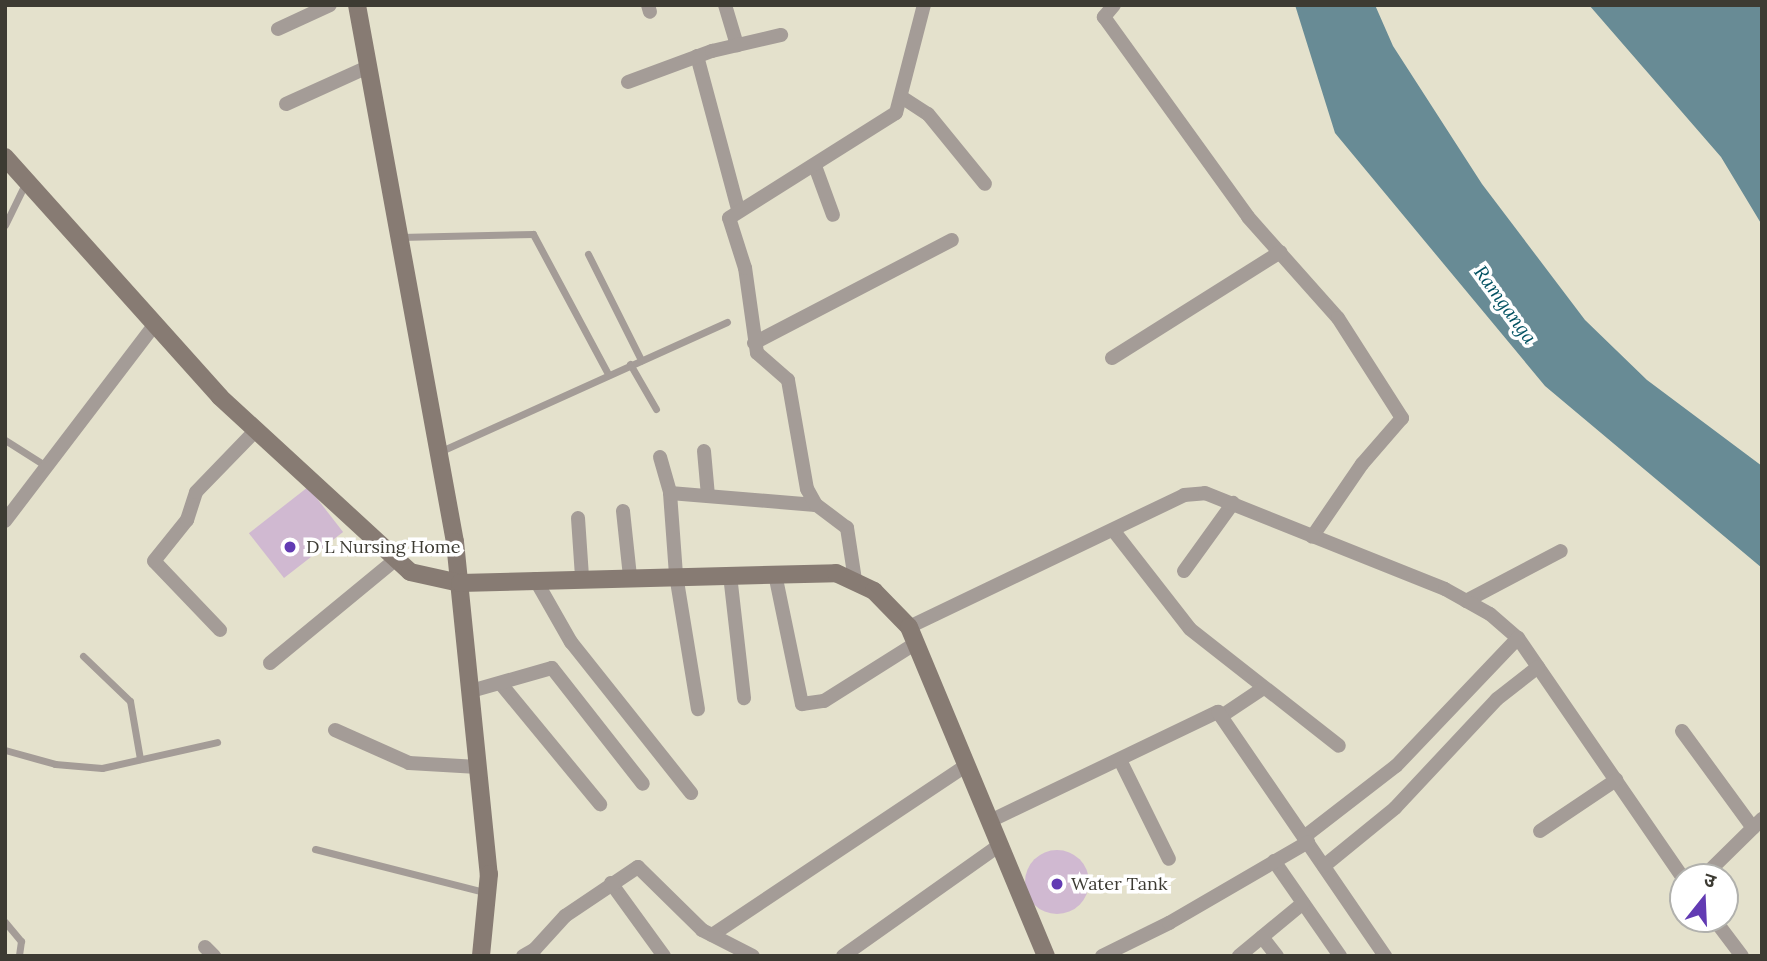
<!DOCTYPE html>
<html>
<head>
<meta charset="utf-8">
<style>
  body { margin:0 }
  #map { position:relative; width:1767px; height:961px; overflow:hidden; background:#e4e1cc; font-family:Lora,"Noto Sans Devanagari",serif }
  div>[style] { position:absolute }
  .water>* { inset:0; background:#688b95 }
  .building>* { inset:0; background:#d0b9d1; transform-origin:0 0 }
  .round { border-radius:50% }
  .lane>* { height:7px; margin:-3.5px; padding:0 3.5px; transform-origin:3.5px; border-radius:3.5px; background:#a49c97 }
  .street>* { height:14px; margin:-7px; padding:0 7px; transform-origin:7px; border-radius:7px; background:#a49c97 }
  .secondary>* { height:18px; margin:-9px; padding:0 9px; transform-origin:9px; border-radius:9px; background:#877b73 }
  .dots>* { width:19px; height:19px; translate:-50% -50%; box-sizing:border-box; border:4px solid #fff; border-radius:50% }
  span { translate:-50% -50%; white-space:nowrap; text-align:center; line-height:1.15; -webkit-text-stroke:7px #fff; paint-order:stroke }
  .poi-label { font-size:18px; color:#3d3b33 }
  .left { translate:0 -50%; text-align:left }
  .water-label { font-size:19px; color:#005161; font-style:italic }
  .frame { position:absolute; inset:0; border:7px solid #3d3b33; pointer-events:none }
  .north { position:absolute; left:1669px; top:863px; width:70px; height:70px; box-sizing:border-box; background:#fff; border:2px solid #b1b1ad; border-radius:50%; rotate:18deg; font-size:19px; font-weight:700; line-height:28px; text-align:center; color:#3d3b33 }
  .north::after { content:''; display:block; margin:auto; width:24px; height:32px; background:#623bb3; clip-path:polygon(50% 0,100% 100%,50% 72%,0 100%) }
</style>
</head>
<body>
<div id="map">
  <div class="water">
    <i style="clip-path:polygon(1295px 5px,1375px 5px,1393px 46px,1482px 184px,1585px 320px,1647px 380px,1762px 466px,1762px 568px,1545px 386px,1335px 133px)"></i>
    <i style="clip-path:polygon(1589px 5px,1762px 5px,1762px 225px,1721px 157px)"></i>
  </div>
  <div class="building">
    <i style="left:308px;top:487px;width:57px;height:75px;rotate:52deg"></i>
    <i class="round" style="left:1025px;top:850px;width:64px;height:64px"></i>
  </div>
  <div class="lane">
    <i style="left:5px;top:225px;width:48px;rotate:-64deg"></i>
    <i style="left:400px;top:237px;width:133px;rotate:-1.3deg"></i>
    <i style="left:533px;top:234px;width:157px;rotate:61.8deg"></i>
    <i style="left:588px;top:254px;width:119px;rotate:63.4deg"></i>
    <i style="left:630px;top:364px;width:52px;rotate:60deg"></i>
    <i style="left:5px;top:440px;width:49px;rotate:32.4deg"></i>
    <i style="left:439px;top:452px;width:316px;rotate:-24.3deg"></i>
    <i style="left:83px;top:656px;width:65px;rotate:43.8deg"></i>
    <i style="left:130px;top:701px;width:59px;rotate:80.2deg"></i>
    <i style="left:5px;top:750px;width:52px;rotate:15.6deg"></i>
    <i style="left:55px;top:764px;width:47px;rotate:4.9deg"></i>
    <i style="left:102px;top:768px;width:118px;rotate:-12.7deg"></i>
    <i style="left:315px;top:849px;width:178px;rotate:14.3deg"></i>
    <i style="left:5px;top:922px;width:25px;rotate:50deg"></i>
    <i style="left:21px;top:941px;width:15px;rotate:98deg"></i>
  </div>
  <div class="street">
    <i style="left:648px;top:5px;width:7px;rotate:74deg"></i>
    <i style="left:725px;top:5px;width:42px;rotate:73.3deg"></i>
    <i style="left:1114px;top:5px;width:16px;rotate:130deg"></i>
    <i style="left:1104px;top:17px;width:246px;rotate:54.2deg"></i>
    <i style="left:1248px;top:217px;width:135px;rotate:48.3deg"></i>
    <i style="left:1338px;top:318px;width:119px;rotate:57.4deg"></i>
    <i style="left:1402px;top:418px;width:61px;rotate:131deg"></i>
    <i style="left:1362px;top:464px;width:88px;rotate:124.4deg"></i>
    <i style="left:278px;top:29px;width:57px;rotate:-24.8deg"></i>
    <i style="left:697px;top:56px;width:158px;rotate:75deg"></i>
    <i style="left:628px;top:82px;width:90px;rotate:-20.3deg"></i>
    <i style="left:712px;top:51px;width:71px;rotate:-13.1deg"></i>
    <i style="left:903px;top:98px;width:30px;rotate:33deg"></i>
    <i style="left:928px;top:114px;width:90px;rotate:50.8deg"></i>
    <i style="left:286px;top:104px;width:90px;rotate:-24.3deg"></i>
    <i style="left:815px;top:166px;width:52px;rotate:69.8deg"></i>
    <i style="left:754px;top:343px;width:223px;rotate:-27.5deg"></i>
    <i style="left:1112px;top:358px;width:199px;rotate:-32.2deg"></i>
    <i style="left:704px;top:451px;width:45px;rotate:84.9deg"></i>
    <i style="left:660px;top:457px;width:37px;rotate:74deg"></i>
    <i style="left:670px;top:493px;width:82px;rotate:85.8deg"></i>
    <i style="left:676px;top:575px;width:136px;rotate:80.7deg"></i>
    <i style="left:670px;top:493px;width:146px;rotate:4.7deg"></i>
    <i style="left:623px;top:511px;width:65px;rotate:83.9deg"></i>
    <i style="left:578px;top:518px;width:59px;rotate:86.1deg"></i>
    <i style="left:5px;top:521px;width:248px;rotate:-52.7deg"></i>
    <i style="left:1113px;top:530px;width:125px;rotate:52.1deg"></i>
    <i style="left:1190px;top:629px;width:189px;rotate:38.1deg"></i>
    <i style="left:1184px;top:571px;width:84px;rotate:-54.2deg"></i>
    <i style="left:775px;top:574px;width:133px;rotate:78.3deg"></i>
    <i style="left:802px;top:704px;width:22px;rotate:-8deg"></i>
    <i style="left:824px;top:701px;width:109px;rotate:-32.2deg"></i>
    <i style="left:730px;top:575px;width:124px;rotate:83.5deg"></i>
    <i style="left:535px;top:579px;width:73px;rotate:60.3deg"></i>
    <i style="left:571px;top:642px;width:193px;rotate:51.5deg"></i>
    <i style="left:855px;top:580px;width:53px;rotate:-98.7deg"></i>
    <i style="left:847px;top:528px;width:39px;rotate:-143deg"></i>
    <i style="left:816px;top:505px;width:18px;rotate:-119deg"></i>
    <i style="left:807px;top:489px;width:111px;rotate:-99.9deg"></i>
    <i style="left:788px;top:380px;width:41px;rotate:-138.9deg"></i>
    <i style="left:757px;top:353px;width:86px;rotate:-98deg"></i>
    <i style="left:745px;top:268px;width:52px;rotate:-107.7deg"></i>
    <i style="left:729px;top:218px;width:197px;rotate:-32.2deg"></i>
    <i style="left:896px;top:113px;width:112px;rotate:-75.5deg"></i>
    <i style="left:1466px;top:601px;width:107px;rotate:-27.8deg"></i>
    <i style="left:909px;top:627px;width:305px;rotate:-25.6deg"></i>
    <i style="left:1184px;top:495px;width:21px;rotate:-5deg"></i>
    <i style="left:1205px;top:493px;width:258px;rotate:21.8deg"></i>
    <i style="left:1445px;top:589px;width:51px;rotate:29.1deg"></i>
    <i style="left:1490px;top:614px;width:37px;rotate:41deg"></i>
    <i style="left:1518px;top:638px;width:291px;rotate:55.5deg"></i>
    <i style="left:220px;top:630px;width:95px;rotate:-133.7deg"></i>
    <i style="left:154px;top:561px;width:53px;rotate:-51.2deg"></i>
    <i style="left:187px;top:520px;width:29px;rotate:-72deg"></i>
    <i style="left:196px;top:492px;width:86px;rotate:-45.9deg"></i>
    <i style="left:270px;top:663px;width:163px;rotate:-39.5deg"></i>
    <i style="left:501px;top:684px;width:156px;rotate:50.5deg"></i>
    <i style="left:471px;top:691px;width:84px;rotate:-15.9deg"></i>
    <i style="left:552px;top:668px;width:147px;rotate:51.9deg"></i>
    <i style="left:1223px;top:715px;width:47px;rotate:-33.7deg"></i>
    <i style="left:335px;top:730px;width:81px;rotate:24deg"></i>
    <i style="left:409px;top:763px;width:69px;rotate:3.3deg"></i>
    <i style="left:1682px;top:731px;width:120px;rotate:53.8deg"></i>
    <i style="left:1121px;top:762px;width:108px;rotate:63.7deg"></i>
    <i style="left:990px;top:821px;width:253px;rotate:-25.6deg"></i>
    <i style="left:1218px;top:712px;width:296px;rotate:55.6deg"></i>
    <i style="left:1540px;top:831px;width:92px;rotate:-33.9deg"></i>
    <i style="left:1304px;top:837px;width:116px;rotate:-37.7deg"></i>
    <i style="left:1396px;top:766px;width:177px;rotate:-46.4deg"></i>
    <i style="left:1274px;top:861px;width:116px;rotate:55.2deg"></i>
    <i style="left:1324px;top:866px;width:92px;rotate:-39.2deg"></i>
    <i style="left:1395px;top:808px;width:149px;rotate:-46.9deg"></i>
    <i style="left:1497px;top:699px;width:52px;rotate:-38deg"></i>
    <i style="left:1703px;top:877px;width:83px;rotate:-44.5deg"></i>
    <i style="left:611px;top:883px;width:90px;rotate:54deg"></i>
    <i style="left:1714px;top:919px;width:46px;rotate:52.9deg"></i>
    <i style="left:712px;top:935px;width:306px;rotate:-33.7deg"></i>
    <i style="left:1262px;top:937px;width:24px;rotate:52deg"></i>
    <i style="left:205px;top:947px;width:13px;rotate:45deg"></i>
    <i style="left:523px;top:956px;width:14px;rotate:-30deg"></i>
    <i style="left:535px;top:949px;width:45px;rotate:-47.7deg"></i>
    <i style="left:565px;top:916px;width:88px;rotate:-33.9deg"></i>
    <i style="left:638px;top:867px;width:90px;rotate:44.5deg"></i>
    <i style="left:702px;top:930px;width:57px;rotate:27deg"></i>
    <i style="left:843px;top:956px;width:192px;rotate:-35.3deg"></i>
    <i style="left:1102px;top:956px;width:75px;rotate:-26.2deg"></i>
    <i style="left:1169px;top:923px;width:161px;rotate:-30.2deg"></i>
    <i style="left:1239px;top:956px;width:83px;rotate:-39.6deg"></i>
  </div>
  <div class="secondary">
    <i style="left:357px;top:5px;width:546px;rotate:79.66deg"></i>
    <i style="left:455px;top:542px;width:334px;rotate:84.2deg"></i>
    <i style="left:489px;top:874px;width:82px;rotate:95.6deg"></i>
    <i style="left:5px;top:157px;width:322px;rotate:48.1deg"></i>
    <i style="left:220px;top:397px;width:258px;rotate:42.6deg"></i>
    <i style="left:410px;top:572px;width:51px;rotate:12.4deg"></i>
    <i style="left:460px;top:583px;width:376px;rotate:-1.5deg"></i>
    <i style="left:836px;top:573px;width:42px;rotate:25.3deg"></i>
    <i style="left:874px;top:591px;width:50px;rotate:45.8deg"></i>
    <i style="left:909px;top:627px;width:356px;rotate:67.4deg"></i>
  </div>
  <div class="dots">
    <i style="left:290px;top:547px;background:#623bb3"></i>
    <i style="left:1057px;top:884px;background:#623bb3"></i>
  </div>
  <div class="poi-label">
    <span class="left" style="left:306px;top:547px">D L Nursing Home</span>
    <span class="left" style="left:1071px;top:884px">Water Tank</span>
  </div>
  <div class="water-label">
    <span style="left:1505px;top:305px;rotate:54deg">Ramganga</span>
  </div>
  <div class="frame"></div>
  <div class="north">उ</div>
</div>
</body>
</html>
